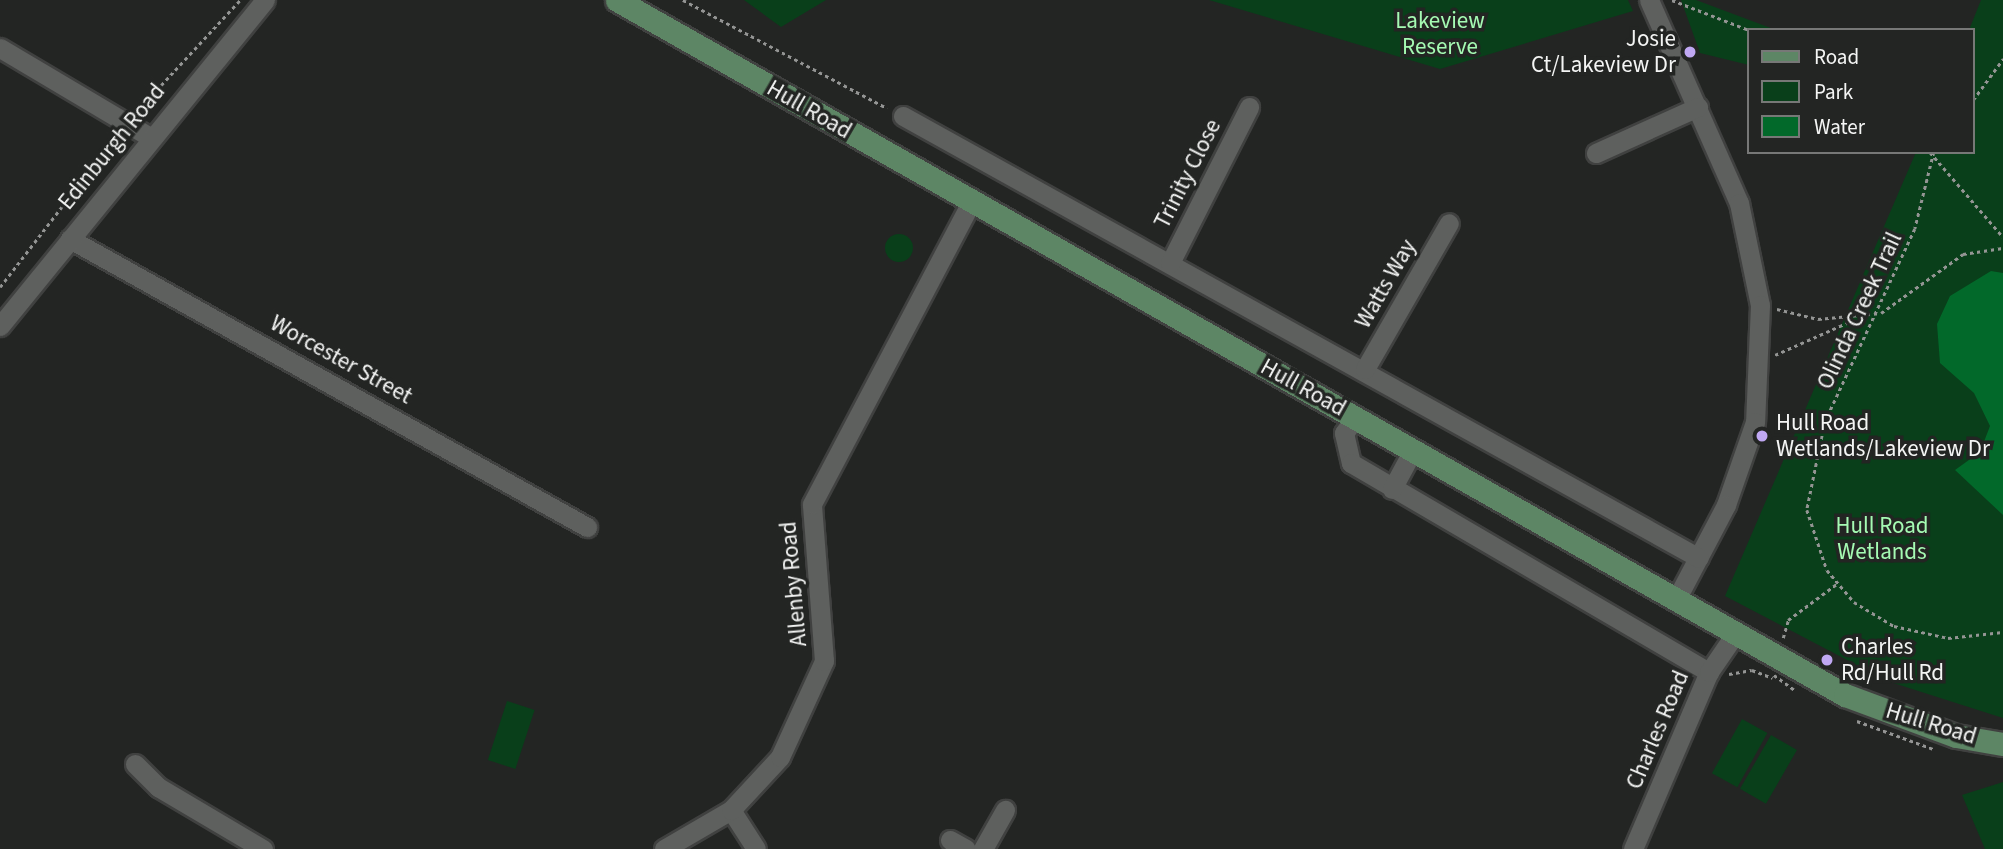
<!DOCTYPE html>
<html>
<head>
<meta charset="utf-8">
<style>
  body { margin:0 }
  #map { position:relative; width:2003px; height:849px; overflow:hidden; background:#232523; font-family:"Source Sans 3",sans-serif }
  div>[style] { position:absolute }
  .green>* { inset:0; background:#093f1a; transform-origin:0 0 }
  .round { border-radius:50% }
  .water>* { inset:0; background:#02692a }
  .path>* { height:2.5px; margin-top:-1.25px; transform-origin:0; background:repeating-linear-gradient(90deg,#949594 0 3.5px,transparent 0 7px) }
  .roads { filter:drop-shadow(2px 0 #404140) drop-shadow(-2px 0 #404140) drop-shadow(0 2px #404140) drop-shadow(0 -2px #404140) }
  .minor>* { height:19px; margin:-9.5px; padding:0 9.5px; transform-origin:9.5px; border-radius:9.5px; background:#5e605e }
  .major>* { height:23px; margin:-11.5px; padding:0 11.5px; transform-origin:11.5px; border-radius:11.5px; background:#5d8665 }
  .dots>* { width:19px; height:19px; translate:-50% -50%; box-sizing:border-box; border:4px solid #232523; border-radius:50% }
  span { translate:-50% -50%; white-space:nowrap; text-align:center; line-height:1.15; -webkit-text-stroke:7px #232523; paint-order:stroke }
  .park-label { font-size:23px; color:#a5fab3 }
  .poi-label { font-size:23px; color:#f4f5f4 }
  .right { translate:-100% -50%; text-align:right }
  .left { translate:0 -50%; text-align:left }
  .street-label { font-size:23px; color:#f4f5f4 }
  .legend { position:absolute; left:1747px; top:28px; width:228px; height:126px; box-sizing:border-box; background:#232523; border:2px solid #777877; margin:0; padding:9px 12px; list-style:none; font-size:21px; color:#f4f5f4 }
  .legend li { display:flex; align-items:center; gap:14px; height:35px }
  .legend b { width:35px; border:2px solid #777877 }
</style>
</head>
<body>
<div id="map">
  <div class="green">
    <i style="clip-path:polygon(744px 0,826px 0,781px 27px)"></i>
    <i style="clip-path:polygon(1209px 0,1628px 0,1633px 11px,1440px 69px)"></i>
    <i style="clip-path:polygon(1681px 0,1696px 0,1776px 30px,1749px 30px,1749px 65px,1700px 53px)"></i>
    <i style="clip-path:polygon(1981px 0,2003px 0,2003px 718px,1887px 681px,1725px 596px,1916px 152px,1973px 152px,1969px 30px)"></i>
    <i class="round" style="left:885px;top:234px;width:28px;height:28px"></i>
    <i style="left:507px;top:701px;width:29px;height:62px;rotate:18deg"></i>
    <i style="left:1742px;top:719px;width:29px;height:62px;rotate:29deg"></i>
    <i style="left:1771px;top:735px;width:30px;height:62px;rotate:30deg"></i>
    <i style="clip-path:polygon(2003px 782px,2003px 849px,1985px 849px,1962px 795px)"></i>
  </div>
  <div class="water">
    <i style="clip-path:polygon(1991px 271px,2003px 273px,2003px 515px,1955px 470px,1980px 452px,1990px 426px,1974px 393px,1940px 363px,1937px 324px,1950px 296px)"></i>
  </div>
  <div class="path">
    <i style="left:683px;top:0;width:231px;rotate:27.9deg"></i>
    <i style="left:1672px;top:0;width:83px;rotate:21.3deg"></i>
    <i style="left:1973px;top:100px;width:51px;rotate:-53.8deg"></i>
    <i style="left:137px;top:111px;width:151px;rotate:-47.1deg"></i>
    <i style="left:1930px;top:152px;width:112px;rotate:49.3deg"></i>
    <i style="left:1934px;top:152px;width:79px;rotate:103.9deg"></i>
    <i style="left:1915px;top:229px;width:213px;rotate:115deg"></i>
    <i style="left:1825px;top:422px;width:90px;rotate:101.6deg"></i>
    <i style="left:1807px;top:510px;width:63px;rotate:71.6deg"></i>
    <i style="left:1827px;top:570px;width:42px;rotate:49.8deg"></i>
    <i style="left:1854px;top:602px;width:47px;rotate:31deg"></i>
    <i style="left:1894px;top:626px;width:55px;rotate:12.5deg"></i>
    <i style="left:1948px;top:638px;width:55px;rotate:-6.2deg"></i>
    <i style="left:0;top:287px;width:192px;rotate:-52.4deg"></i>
    <i style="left:1777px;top:309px;width:42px;rotate:13.7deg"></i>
    <i style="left:1818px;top:319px;width:63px;rotate:-5.4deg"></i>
    <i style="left:1881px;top:313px;width:101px;rotate:-35.7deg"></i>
    <i style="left:1963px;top:254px;width:40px;rotate:-8.5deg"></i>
    <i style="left:1775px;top:355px;width:83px;rotate:-24.1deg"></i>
    <i style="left:1783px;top:638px;width:19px;rotate:-74deg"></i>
    <i style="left:1788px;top:620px;width:62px;rotate:-36.5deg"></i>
    <i style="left:1729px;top:674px;width:23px;rotate:-10deg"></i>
    <i style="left:1752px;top:670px;width:22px;rotate:21deg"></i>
    <i style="left:1774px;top:675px;width:26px;rotate:36deg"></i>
    <i style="left:1857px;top:721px;width:81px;rotate:20.2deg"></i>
  </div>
  <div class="roads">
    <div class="minor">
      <i style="left:1649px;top:0;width:222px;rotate:66.1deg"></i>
      <i style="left:1739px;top:203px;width:104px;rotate:78.4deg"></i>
      <i style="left:1760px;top:305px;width:117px;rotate:92.4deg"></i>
      <i style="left:1755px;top:422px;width:88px;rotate:109.3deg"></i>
      <i style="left:1726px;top:505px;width:107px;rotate:117.8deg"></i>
      <i style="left:0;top:48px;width:174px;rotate:30.7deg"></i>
      <i style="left:903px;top:116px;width:910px;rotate:29.04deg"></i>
      <i style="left:1596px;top:153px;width:112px;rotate:-24.3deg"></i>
      <i style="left:70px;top:239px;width:592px;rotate:29.12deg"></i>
      <i style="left:1170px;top:263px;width:175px;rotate:-63.1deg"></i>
      <i style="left:0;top:326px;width:420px;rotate:-50.9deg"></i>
      <i style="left:1365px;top:369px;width:168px;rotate:-60.1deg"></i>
      <i style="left:1356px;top:417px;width:20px;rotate:127deg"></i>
      <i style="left:1344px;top:433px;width:31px;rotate:77deg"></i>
      <i style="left:1351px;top:463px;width:415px;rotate:30.3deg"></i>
      <i style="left:1392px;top:489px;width:44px;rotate:-61.7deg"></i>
      <i style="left:135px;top:764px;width:33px;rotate:45deg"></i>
      <i style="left:158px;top:787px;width:122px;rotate:30.6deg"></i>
      <i style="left:731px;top:810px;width:46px;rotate:57.3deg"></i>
      <i style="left:950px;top:840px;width:18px;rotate:29deg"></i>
      <i style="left:664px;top:849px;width:78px;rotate:-30.2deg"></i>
      <i style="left:731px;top:810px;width:72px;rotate:-47.2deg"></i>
      <i style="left:780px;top:757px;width:106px;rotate:-65.4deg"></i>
      <i style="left:824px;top:661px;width:157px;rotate:-94.4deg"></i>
      <i style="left:812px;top:504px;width:341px;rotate:-62.2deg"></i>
      <i style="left:983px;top:849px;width:45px;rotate:-60.6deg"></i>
      <i style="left:1633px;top:849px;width:193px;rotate:-66.8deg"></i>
      <i style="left:1709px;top:672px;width:46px;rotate:-55.6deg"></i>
    </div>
    <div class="major">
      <i style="left:617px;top:0;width:1411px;rotate:29.51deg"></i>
      <i style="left:1845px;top:695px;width:118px;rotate:20.3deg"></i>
      <i style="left:1956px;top:736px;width:48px;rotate:9.7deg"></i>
    </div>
  </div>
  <div class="dots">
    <i style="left:1690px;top:52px;background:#c0a8f3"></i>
    <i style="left:1762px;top:436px;background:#c0a8f3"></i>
    <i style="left:1827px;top:660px;background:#c0a8f3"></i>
  </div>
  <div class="park-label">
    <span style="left:1440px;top:34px">Lakeview<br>Reserve</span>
    <span style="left:1882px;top:539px">Hull Road<br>Wetlands</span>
  </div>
  <div class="poi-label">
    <span class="right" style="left:1676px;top:52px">Josie<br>Ct/Lakeview Dr</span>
    <span class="left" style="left:1776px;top:436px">Hull Road<br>Wetlands/Lakeview Dr</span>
    <span class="left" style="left:1841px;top:660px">Charles<br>Rd/Hull Rd</span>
  </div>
  <div class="street-label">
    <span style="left:809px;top:110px;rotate:30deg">Hull Road</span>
    <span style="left:112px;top:147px;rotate:-51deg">Edinburgh Road</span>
    <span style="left:1188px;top:174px;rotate:-63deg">Trinity Close</span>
    <span style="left:1386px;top:284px;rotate:-60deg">Watts Way</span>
    <span style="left:1860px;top:311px;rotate:-65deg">Olinda Creek Trail</span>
    <span style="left:341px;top:360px;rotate:29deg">Worcester Street</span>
    <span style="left:1303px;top:388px;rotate:29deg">Hull Road</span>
    <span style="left:794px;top:584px;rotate:-95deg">Allenby Road</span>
    <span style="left:1931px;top:724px;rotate:17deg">Hull Road</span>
    <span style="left:1658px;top:730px;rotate:-67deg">Charles Road</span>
  </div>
  <ul class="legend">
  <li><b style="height:9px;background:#5d8665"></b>Road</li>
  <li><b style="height:19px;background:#093f1a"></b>Park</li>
  <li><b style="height:19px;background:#02692a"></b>Water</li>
  </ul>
</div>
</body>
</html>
